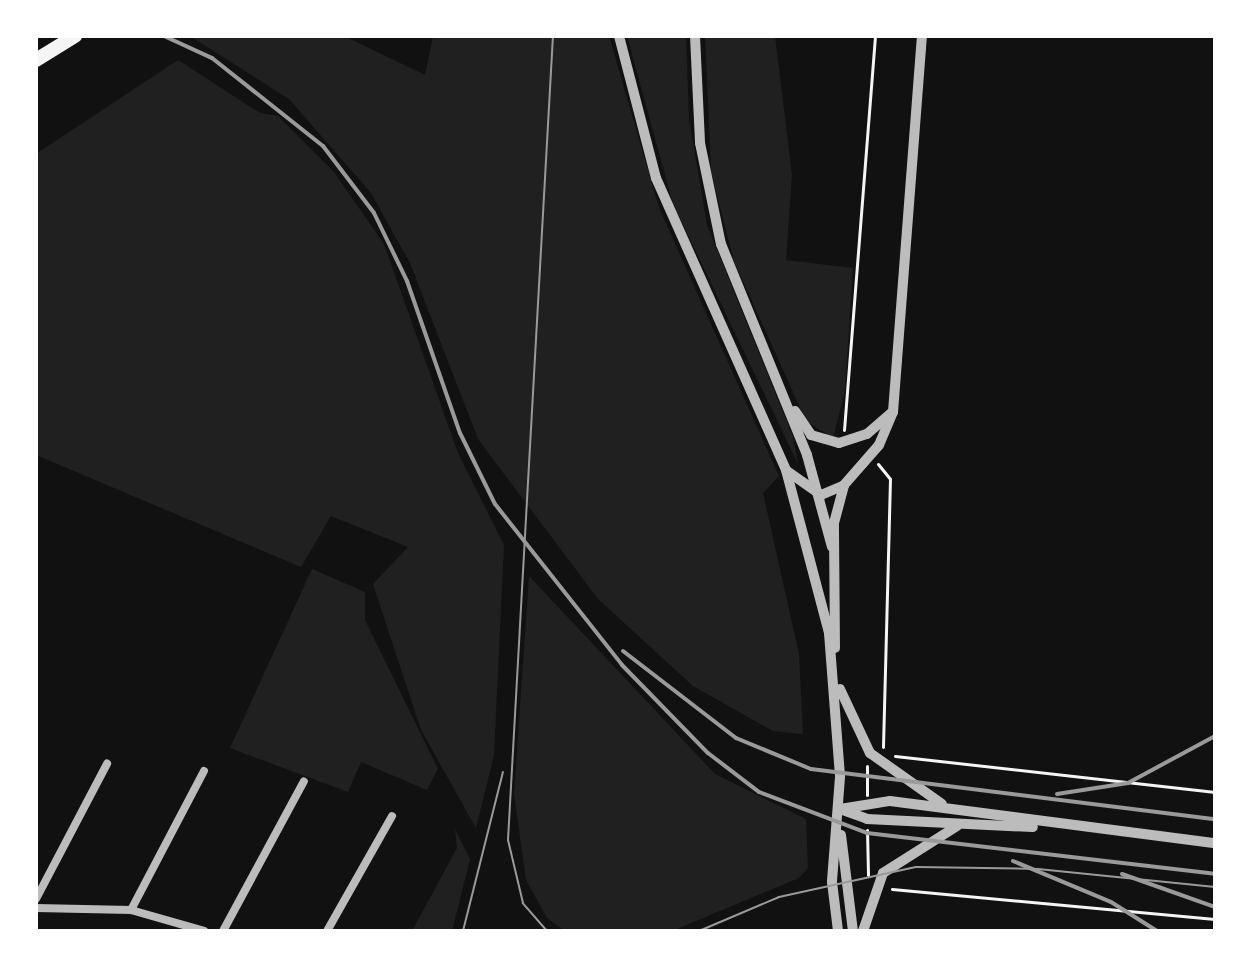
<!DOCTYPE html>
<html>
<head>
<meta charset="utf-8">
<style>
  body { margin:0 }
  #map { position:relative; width:1251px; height:967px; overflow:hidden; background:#111; font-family:"Sofia Sans Condensed",sans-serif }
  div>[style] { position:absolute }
  .green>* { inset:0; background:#202020 }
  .path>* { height:3px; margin:-1.5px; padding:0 1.5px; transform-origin:1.5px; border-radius:1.5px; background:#f5f5f5 }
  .minor>* { height:8px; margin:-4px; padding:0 4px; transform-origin:4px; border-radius:4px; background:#bcbcbc }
  .tertiary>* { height:10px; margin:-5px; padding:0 5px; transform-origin:5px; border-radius:5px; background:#bcbcbc }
  .trunk>* { height:14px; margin:-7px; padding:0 7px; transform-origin:7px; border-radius:7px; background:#f5f5f5 }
  .tram>* { height:2px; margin:-1px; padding:0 1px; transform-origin:1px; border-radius:1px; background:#9a9a9a }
  .rail>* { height:4px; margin:-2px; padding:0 2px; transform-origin:2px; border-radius:2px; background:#9a9a9a }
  span { translate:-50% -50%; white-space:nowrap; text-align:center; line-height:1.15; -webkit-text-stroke:7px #fff; paint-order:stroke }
  .frame { position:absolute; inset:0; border:38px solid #fff; pointer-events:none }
</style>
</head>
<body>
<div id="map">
  <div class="green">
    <i style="clip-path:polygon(190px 36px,344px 36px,425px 75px,433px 36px,609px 36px,659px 208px,779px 476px,763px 493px,799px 654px,803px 734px,773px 731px,693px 686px,598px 599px,478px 439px,410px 263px,371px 193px,289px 99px)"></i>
    <i style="clip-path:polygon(627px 36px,686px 36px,689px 119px,707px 225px,793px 437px,798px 464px,673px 204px)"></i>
    <i style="clip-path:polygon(705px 36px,775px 36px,792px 175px,786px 260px,853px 268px,845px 391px,833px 438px,806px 421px,734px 261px,711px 172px)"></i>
    <i style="clip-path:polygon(178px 60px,260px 113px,278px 116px,334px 172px,384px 244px,458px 453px,504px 545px,494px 755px,476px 828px,421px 730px,373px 584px,408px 547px,331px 516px,301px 567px,36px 455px,36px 154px)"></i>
    <i style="clip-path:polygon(312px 569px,365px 592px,365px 620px,438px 769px,427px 790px,361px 762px,348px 792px,230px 748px)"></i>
    <i style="clip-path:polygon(529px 576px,715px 774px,806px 819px,808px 868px,799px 878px,672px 931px,565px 931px,547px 918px,526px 880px,514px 794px)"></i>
    <i style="clip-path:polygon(455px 829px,470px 859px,452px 931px,412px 931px,457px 848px)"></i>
  </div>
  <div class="path">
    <i style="left:844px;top:430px;width:395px;rotate:-85.5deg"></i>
    <i style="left:878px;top:464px;width:19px;rotate:51deg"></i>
    <i style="left:890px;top:479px;width:268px;rotate:91.5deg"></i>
    <i style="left:895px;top:756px;width:322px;rotate:6.4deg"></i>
    <i style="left:867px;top:795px;width:29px;rotate:-90deg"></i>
    <i style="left:867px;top:830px;width:45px;rotate:88.7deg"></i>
    <i style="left:892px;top:889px;width:324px;rotate:5.3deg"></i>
  </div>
  <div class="minor">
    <i style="left:36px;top:899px;width:153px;rotate:-62.3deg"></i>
    <i style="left:36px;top:908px;width:95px;rotate:1.2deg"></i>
    <i style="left:131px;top:910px;width:76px;rotate:16deg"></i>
    <i style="left:131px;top:910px;width:157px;rotate:-62.3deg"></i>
    <i style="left:223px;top:931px;width:170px;rotate:-61.6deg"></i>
    <i style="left:327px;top:931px;width:132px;rotate:-60.5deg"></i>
  </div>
  <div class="tertiary">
    <i style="left:619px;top:36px;width:147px;rotate:75.4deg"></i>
    <i style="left:656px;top:178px;width:320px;rotate:66deg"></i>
    <i style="left:786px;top:470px;width:169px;rotate:75.2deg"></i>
    <i style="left:829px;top:633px;width:144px;rotate:85.6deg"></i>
    <i style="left:840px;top:777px;width:105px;rotate:94.4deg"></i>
    <i style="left:832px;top:882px;width:49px;rotate:83deg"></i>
    <i style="left:695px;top:36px;width:107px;rotate:87.3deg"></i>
    <i style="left:700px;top:143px;width:103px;rotate:78.3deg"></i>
    <i style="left:721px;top:244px;width:228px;rotate:67.8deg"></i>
    <i style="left:807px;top:455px;width:95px;rotate:74.8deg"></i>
    <i style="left:795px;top:411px;width:29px;rotate:56deg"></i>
    <i style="left:811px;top:435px;width:29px;rotate:16deg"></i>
    <i style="left:839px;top:443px;width:29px;rotate:-18deg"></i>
    <i style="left:867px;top:434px;width:32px;rotate:-41deg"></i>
    <i style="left:787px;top:471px;width:42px;rotate:35.2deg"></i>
    <i style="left:821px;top:495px;width:25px;rotate:-23deg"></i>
    <i style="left:835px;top:648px;width:125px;rotate:-90.5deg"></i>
    <i style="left:834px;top:523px;width:39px;rotate:-75deg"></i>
    <i style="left:844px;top:485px;width:53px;rotate:-48.8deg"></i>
    <i style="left:879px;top:445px;width:36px;rotate:-67deg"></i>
    <i style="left:893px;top:412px;width:377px;rotate:-85.6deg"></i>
    <i style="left:840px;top:689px;width:71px;rotate:64.9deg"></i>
    <i style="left:870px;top:753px;width:88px;rotate:35.3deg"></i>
    <i style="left:840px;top:809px;width:51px;rotate:-9.1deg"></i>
    <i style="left:890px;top:801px;width:328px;rotate:7.4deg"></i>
    <i style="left:840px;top:809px;width:29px;rotate:20deg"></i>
    <i style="left:867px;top:819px;width:166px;rotate:2.8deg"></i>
    <i style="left:841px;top:835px;width:97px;rotate:82.9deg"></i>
    <i style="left:863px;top:931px;width:61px;rotate:-71deg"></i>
    <i style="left:883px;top:873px;width:88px;rotate:-32.4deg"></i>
  </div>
  <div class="trunk">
    <i style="left:36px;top:60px;width:46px;rotate:-31.6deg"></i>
  </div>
  <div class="tram">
    <i style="left:463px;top:931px;width:164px;rotate:-75.9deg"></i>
    <i style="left:547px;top:931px;width:37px;rotate:-131deg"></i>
    <i style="left:523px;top:903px;width:65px;rotate:-103.4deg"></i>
    <i style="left:508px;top:840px;width:805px;rotate:-86.8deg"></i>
    <i style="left:699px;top:931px;width:87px;rotate:-23deg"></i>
    <i style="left:779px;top:897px;width:140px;rotate:-12.4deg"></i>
    <i style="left:916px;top:867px;width:122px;rotate:0.9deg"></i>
    <i style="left:1038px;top:869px;width:178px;rotate:5.8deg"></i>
  </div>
  <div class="rail">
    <i style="left:164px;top:36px;width:53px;rotate:24.6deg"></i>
    <i style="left:212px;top:58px;width:142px;rotate:38.4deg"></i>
    <i style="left:323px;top:146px;width:84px;rotate:52.7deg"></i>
    <i style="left:374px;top:213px;width:76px;rotate:64.1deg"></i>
    <i style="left:407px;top:281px;width:161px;rotate:70.8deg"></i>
    <i style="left:460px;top:433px;width:79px;rotate:63.8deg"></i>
    <i style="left:495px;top:504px;width:205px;rotate:51.7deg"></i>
    <i style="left:622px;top:665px;width:123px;rotate:45.7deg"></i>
    <i style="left:708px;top:753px;width:64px;rotate:37.4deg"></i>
    <i style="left:759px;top:792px;width:116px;rotate:20.8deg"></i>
    <i style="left:867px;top:833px;width:350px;rotate:6.7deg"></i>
    <i style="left:623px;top:651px;width:143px;rotate:37.6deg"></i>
    <i style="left:736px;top:738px;width:81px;rotate:22.5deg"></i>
    <i style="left:811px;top:769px;width:407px;rotate:7.1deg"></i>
    <i style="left:1057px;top:794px;width:72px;rotate:-8.8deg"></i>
    <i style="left:1128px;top:783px;width:99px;rotate:-28.4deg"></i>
    <i style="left:1013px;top:861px;width:106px;rotate:22.7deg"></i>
    <i style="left:1111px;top:902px;width:54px;rotate:32.2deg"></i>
    <i style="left:1122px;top:874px;width:99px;rotate:19.5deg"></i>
  </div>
  <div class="frame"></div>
</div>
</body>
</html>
